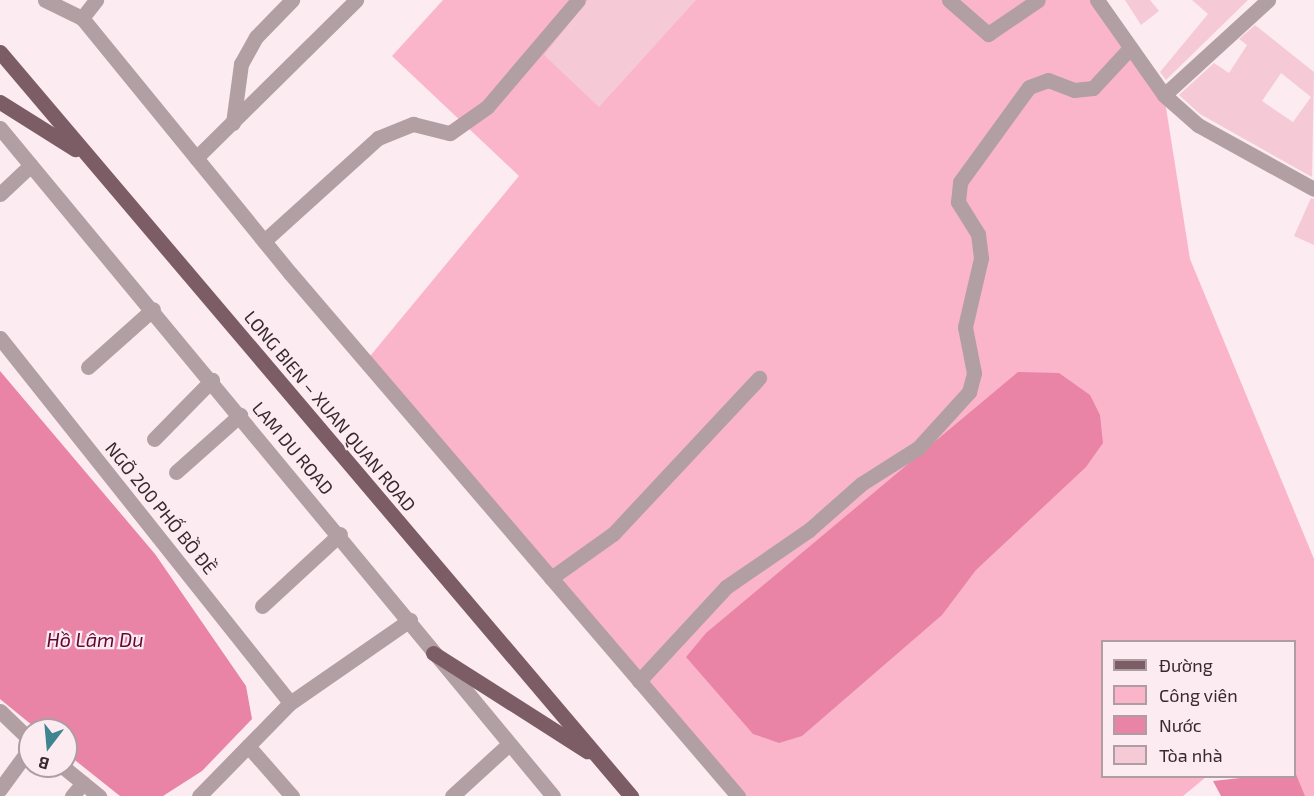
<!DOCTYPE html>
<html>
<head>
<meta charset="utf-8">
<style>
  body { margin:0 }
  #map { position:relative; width:1314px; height:796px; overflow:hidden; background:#fcebf0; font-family:"Exo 2",sans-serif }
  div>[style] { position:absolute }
  .green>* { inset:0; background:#fbb5cb }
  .water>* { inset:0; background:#e984a6 }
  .building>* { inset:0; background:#f5cad6 }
  .minor>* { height:15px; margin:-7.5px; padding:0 7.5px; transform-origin:7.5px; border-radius:7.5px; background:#b29fa4 }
  .major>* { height:15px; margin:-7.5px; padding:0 7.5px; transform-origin:7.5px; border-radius:7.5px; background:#7c5d66 }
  span { translate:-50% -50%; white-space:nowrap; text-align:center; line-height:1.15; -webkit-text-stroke:4.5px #fcebf0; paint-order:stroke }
  .street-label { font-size:18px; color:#39292e }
  .water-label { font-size:20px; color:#640734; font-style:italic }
  .legend { position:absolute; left:1101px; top:640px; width:195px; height:138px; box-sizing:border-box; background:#fcebf0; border:2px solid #ae9da2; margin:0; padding:8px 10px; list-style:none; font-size:18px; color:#39292e }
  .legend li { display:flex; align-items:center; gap:12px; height:30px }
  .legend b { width:30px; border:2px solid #ae9da2 }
  .north { position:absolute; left:18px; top:718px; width:60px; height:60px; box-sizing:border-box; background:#fcebf0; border:2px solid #ae9da2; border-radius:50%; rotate:196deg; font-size:16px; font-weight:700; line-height:24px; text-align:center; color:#39292e }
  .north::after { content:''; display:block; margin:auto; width:21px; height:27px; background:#3f8590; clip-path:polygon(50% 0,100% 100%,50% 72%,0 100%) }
</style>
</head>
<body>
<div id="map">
  <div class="green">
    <i style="clip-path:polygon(443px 0,1090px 0,1164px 95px,1190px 259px,1314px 559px,1314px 796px,1293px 796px,1294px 642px,1102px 642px,1102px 776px,1206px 777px,1183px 796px,738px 796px,366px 361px,519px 176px,392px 56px)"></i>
  </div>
  <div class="water">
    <i style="clip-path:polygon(0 371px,155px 554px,246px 686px,252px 719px,202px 771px,163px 796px,120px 796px,66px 753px,66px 730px,38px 730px,0 699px)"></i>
    <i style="clip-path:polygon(1018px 372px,1059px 373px,1090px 395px,1100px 415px,1103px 443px,1086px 467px,976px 570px,942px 615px,802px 736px,779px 743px,753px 734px,686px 657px,706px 633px)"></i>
    <i style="clip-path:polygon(1295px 772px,1305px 796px,1221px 796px,1213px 781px)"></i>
  </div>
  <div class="building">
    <i style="clip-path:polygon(588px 0,696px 0,599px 107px,544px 55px)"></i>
    <i style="clip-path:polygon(1125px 0,1150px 0,1159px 11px,1141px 25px)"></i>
    <i style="clip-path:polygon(1192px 0,1248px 0,1166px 80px,1160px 72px,1208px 14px)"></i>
    <i style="clip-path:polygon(evenodd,1255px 25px,1314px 72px,1312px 177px,1200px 114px,1179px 95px,1214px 63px,1229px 73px,1247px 45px,1239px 39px,1255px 25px,1281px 73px,1311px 97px,1293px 122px,1262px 101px,1281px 73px)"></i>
    <i style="clip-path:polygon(1311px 198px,1314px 199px,1314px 245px,1294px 236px)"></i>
  </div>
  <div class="minor">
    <i style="left:45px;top:0;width:41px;rotate:25.9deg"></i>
    <i style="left:82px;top:18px;width:329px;rotate:50.8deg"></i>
    <i style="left:290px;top:273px;width:689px;rotate:49.42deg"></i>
    <i style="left:949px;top:0;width:52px;rotate:41.1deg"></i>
    <i style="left:988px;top:34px;width:60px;rotate:-34.2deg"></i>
    <i style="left:1097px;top:0;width:116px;rotate:54.8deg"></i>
    <i style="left:1164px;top:95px;width:45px;rotate:41.4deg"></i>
    <i style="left:1198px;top:125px;width:132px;rotate:28.9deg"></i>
    <i style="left:82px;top:18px;width:23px;rotate:-52deg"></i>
    <i style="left:1164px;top:95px;width:141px;rotate:-42.4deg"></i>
    <i style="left:233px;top:123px;width:60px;rotate:-82.3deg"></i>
    <i style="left:241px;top:64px;width:31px;rotate:-61deg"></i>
    <i style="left:256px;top:37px;width:52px;rotate:-45.8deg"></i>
    <i style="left:0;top:128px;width:867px;rotate:50.38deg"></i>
    <i style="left:196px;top:158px;width:225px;rotate:-44.6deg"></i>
    <i style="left:0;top:194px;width:42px;rotate:-43.1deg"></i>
    <i style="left:264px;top:241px;width:154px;rotate:-42.1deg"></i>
    <i style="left:378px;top:138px;width:38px;rotate:-22deg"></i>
    <i style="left:413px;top:124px;width:38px;rotate:14deg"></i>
    <i style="left:450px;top:133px;width:45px;rotate:-35.1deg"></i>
    <i style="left:487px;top:107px;width:140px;rotate:-49.6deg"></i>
    <i style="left:0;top:338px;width:466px;rotate:51.5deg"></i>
    <i style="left:88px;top:367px;width:87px;rotate:-41.7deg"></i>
    <i style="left:154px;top:439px;width:83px;rotate:-45.5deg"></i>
    <i style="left:176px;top:472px;width:86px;rotate:-41.7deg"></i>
    <i style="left:551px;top:578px;width:76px;rotate:-35.4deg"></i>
    <i style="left:613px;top:534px;width:214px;rotate:-46.9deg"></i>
    <i style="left:262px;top:606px;width:106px;rotate:-42.7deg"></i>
    <i style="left:639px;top:681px;width:128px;rotate:-47.2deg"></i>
    <i style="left:726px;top:587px;width:101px;rotate:-34.5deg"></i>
    <i style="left:809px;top:530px;width:69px;rotate:-41.5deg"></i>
    <i style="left:861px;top:484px;width:67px;rotate:-32.3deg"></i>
    <i style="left:918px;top:448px;width:76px;rotate:-47.7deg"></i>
    <i style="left:969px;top:392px;width:20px;rotate:-75deg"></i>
    <i style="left:974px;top:373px;width:47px;rotate:-101.1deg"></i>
    <i style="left:965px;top:327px;width:71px;rotate:-76.9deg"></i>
    <i style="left:981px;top:258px;width:24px;rotate:-97deg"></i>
    <i style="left:978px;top:234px;width:38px;rotate:-122deg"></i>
    <i style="left:958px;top:202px;width:20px;rotate:-84deg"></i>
    <i style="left:960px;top:182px;width:117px;rotate:-54deg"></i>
    <i style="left:1029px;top:87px;width:20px;rotate:-20deg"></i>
    <i style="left:1048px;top:80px;width:28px;rotate:21deg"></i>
    <i style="left:1074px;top:90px;width:19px;rotate:-6deg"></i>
    <i style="left:1093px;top:88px;width:54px;rotate:-47.2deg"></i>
    <i style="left:0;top:711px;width:42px;rotate:44deg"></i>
    <i style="left:248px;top:746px;width:67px;rotate:48.7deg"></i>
    <i style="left:62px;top:766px;width:48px;rotate:39deg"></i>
    <i style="left:0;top:789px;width:51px;rotate:-53.8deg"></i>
    <i style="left:72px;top:796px;width:17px;rotate:-50deg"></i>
    <i style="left:199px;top:796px;width:130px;rotate:-45.6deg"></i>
    <i style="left:290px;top:703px;width:146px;rotate:-34.7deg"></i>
    <i style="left:452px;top:796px;width:77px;rotate:-42.4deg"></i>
  </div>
  <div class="major">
    <i style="left:0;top:52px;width:976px;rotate:49.7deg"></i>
    <i style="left:0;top:102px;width:89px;rotate:32.1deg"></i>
    <i style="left:433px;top:653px;width:183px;rotate:32.5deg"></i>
  </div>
  <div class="street-label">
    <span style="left:330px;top:411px;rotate:50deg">LONG BIEN – XUAN QUAN ROAD</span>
    <span style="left:293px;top:448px;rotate:50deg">LAM DU ROAD</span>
    <span style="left:161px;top:508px;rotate:51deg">NGÕ 200 PHỐ BỒ ĐỀ</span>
  </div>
  <div class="water-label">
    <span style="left:95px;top:639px">Hồ Lâm Du</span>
  </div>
  <ul class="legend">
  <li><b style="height:8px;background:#7c5d66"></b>Đường</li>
  <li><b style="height:16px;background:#fbb5cb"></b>Công viên</li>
  <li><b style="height:16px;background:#e984a6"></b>Nước</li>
  <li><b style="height:16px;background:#f5cad6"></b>Tòa nhà</li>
  </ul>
  <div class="north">B</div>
</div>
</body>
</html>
